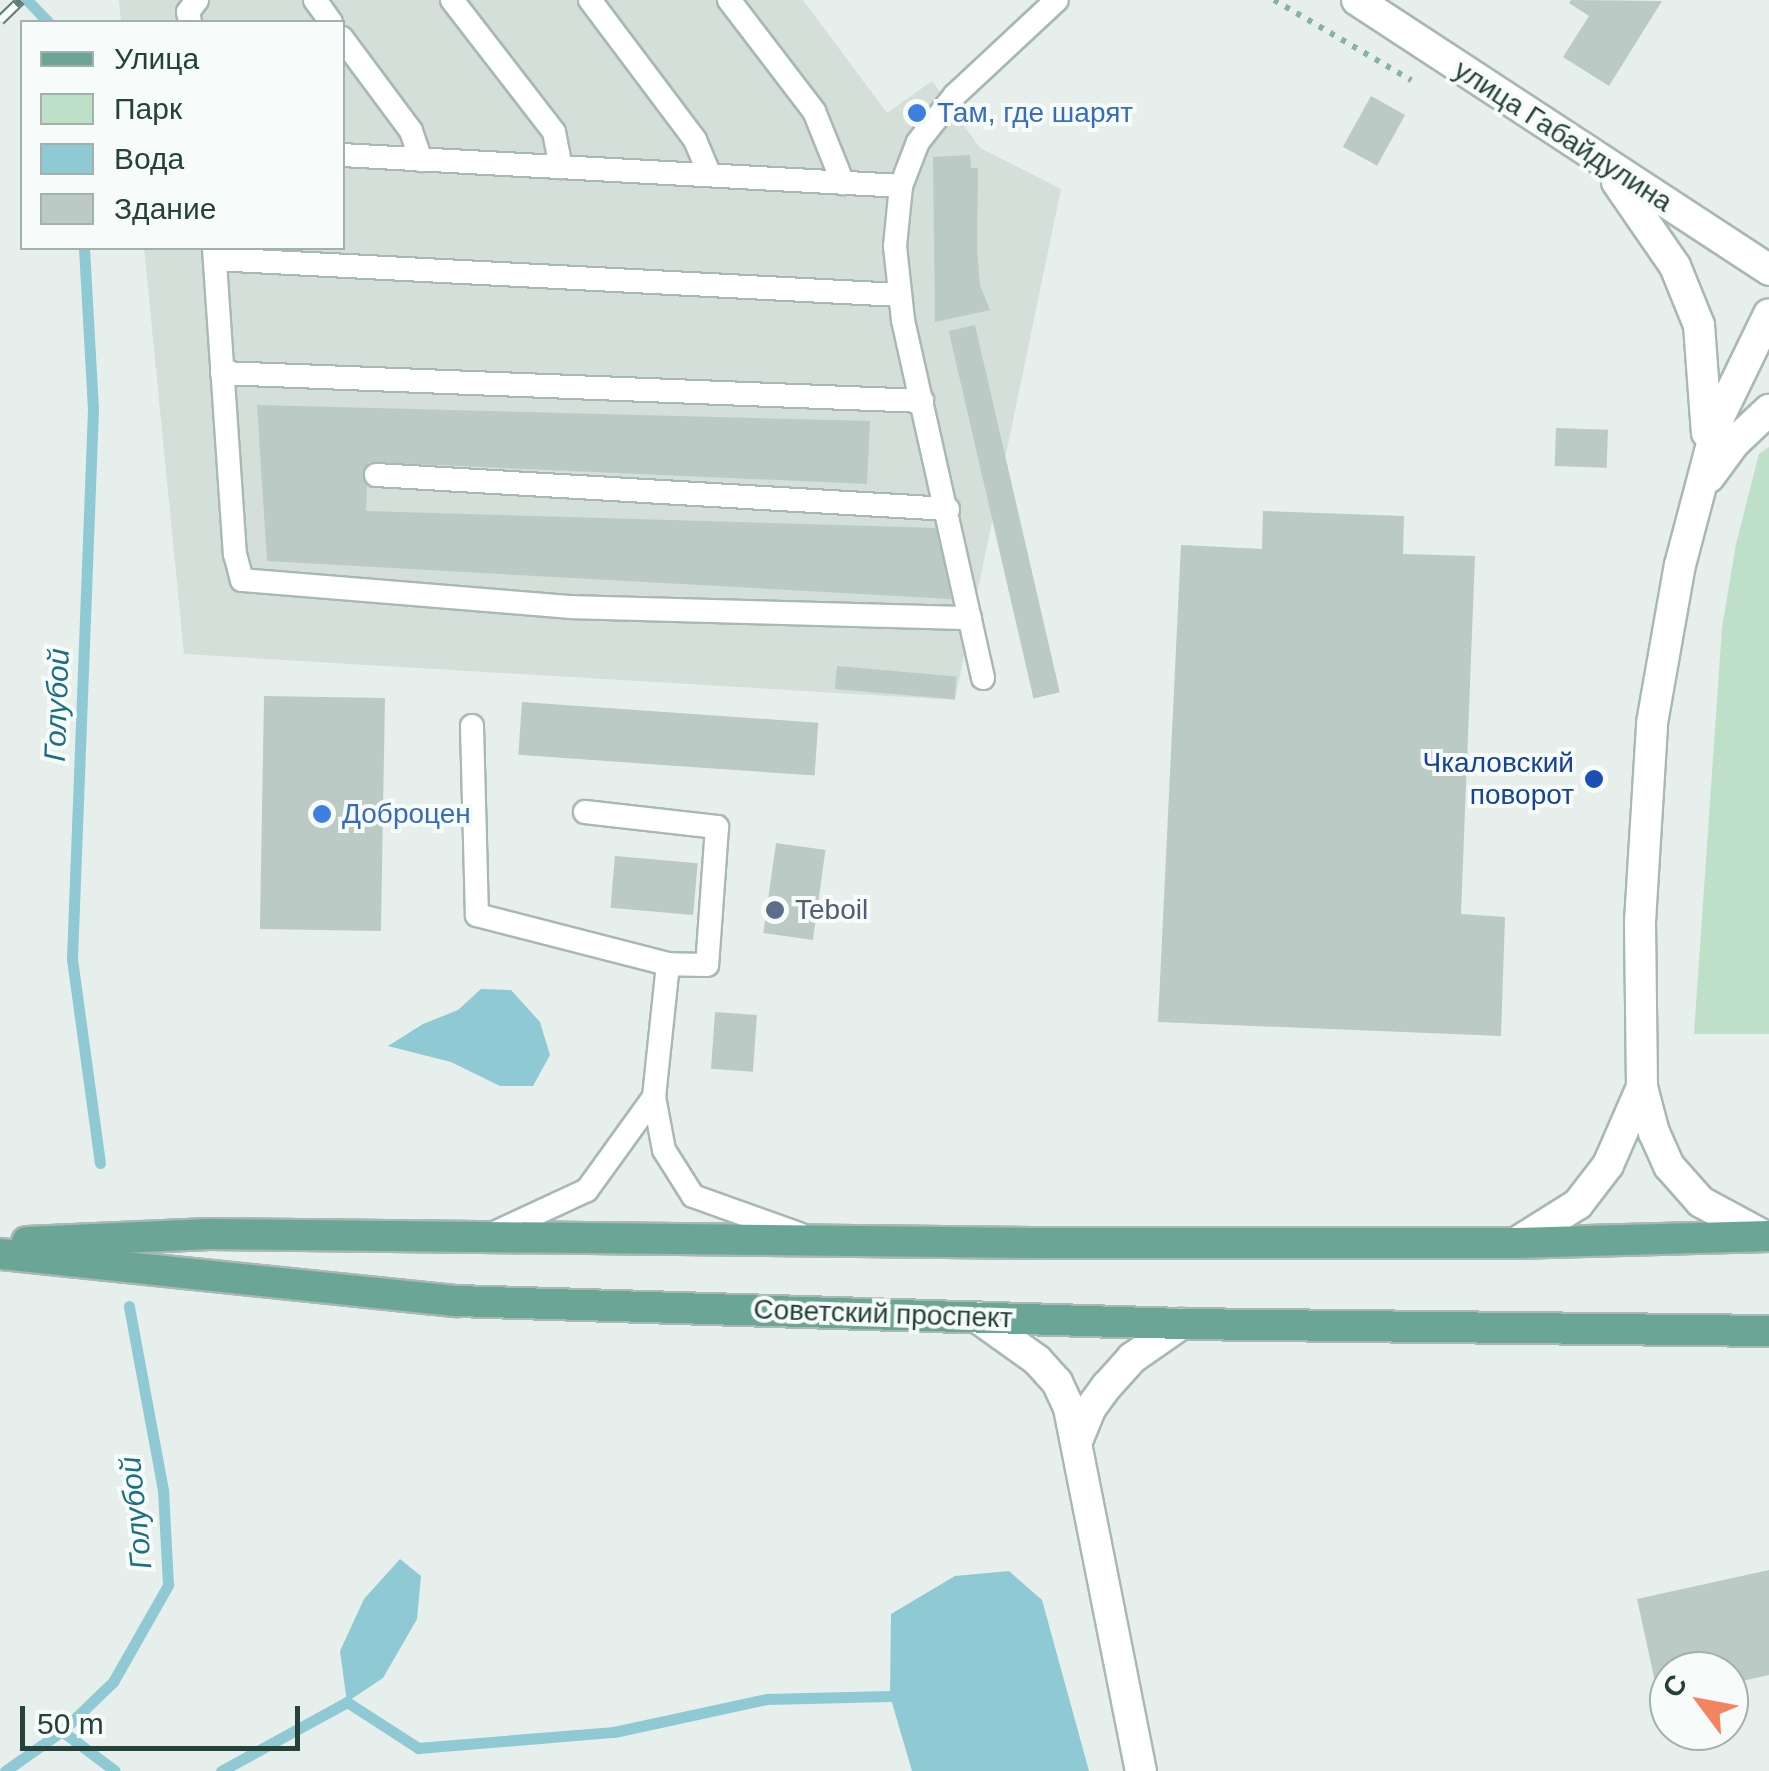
<!DOCTYPE html>
<html>
<head>
<meta charset="utf-8">
<style>
  body { margin:0 }
  #map { position:relative; width:1769px; height:1771px; overflow:hidden; background:#e6efeb; font-family:Arial,sans-serif }
  div>[style] { position:absolute }
  .built>* { inset:0; background:#d4dfda }
  .green>* { inset:0; background:#bfe0c8 }
  .water>* { inset:0; background:#8ec9d4 }
  .stream>* { height:11px; margin:-5.5px; padding:0 5.5px; transform-origin:5.5px; border-radius:5.5px; background:#8ec9d4 }
  .building>* { inset:0; background:#bbcac4; transform-origin:0 0 }
  .path>* { height:6px; margin-top:-3px; transform-origin:0; background:repeating-linear-gradient(90deg,#86b3a5 0 5px,transparent 0 13px) }
  .roads { filter:drop-shadow(2px 0 #a8b8b2) drop-shadow(-2px 0 #a8b8b2) drop-shadow(0 2px #a8b8b2) drop-shadow(0 -2px #a8b8b2) }
  .lane>* { height:22px; margin:-11px; padding:0 11px; transform-origin:11px; border-radius:11px; background:#fff }
  .secondary>* { height:30px; margin:-15px; padding:0 15px; transform-origin:15px; border-radius:15px; background:#fff }
  .primary>* { height:30px; margin:-15px; padding:0 15px; transform-origin:15px; border-radius:15px; background:#6aa596 }
  .rail>* { height:11px; margin-top:-5.5px; transform-origin:0; background:repeating-linear-gradient(90deg,#f7fbf9 0 22px,#5f7d75 0 44px); box-sizing:border-box; border-block:2px solid #5f7d75 }
  .dots>* { width:28px; height:28px; translate:-50% -50%; box-sizing:border-box; border:5px solid #f7fbf9; border-radius:50% }
  span { translate:-50% -50%; white-space:nowrap; text-align:center; line-height:1.15; -webkit-text-stroke:8px #f7fbf9; paint-order:stroke }
  .shop-label { font-size:28px; color:#366cbe }
  .left { translate:0 -50%; text-align:left }
  .street-label { font-size:28px; color:#24423a }
  .transit-label { font-size:28px; color:#164399 }
  .right { translate:-100% -50%; text-align:right }
  .service-label { font-size:28px; color:#4e5e75 }
  .water-label { font-size:30px; color:#1c6f80; font-style:italic }
  .legend { position:absolute; left:20px; top:20px; width:325px; height:230px; box-sizing:border-box; background:#f7fbf9; border:2px solid #a3b1ad; margin:0; padding:12px 18px; list-style:none; font-size:30px; color:#24423a }
  .legend li { display:flex; align-items:center; gap:20px; height:50px }
  .legend b { width:50px; border:2px solid #a3b1ad }
  .north { position:absolute; left:1649px; top:1651px; width:100px; height:100px; box-sizing:border-box; background:#f7fbf9; border:2px solid #a3b1ad; border-radius:50%; rotate:302deg; font-size:28px; font-weight:700; line-height:40px; text-align:center; color:#24423a }
  .north::after { content:''; display:block; margin:auto; width:35px; height:45px; background:#f4845f; clip-path:polygon(50% 0,100% 100%,50% 72%,0 100%) }
  .scale { position:absolute; left:20px; top:1706px; width:280px; height:45px; box-sizing:border-box; border:5px solid #24423a; border-top:0; padding-left:12px; font-size:30px; line-height:35px; white-space:nowrap; color:#24423a; -webkit-text-stroke:8px #f7fbf9; paint-order:stroke }
</style>
</head>
<body>
<div id="map">
  <div class="built">
    <i style="clip-path:polygon(119px 0,803px 0,887px 113px,932px 81px,980px 148px,1061px 189px,955px 700px,184px 654px,144px 248px,342px 248px,342px 22px,121px 22px)"></i>
  </div>
  <div class="green">
    <i style="clip-path:polygon(1769px 447px,1769px 1034px,1694px 1034px,1722px 628px,1736px 544px,1759px 454px)"></i>
  </div>
  <div class="water">
    <i style="clip-path:polygon(481px 989px,511px 990px,540px 1022px,550px 1055px,533px 1086px,500px 1086px,451px 1062px,388px 1046px,423px 1024px,458px 1010px)"></i>
    <i style="clip-path:polygon(400px 1559px,421px 1576px,417px 1619px,383px 1678px,347px 1702px,340px 1651px,364px 1599px)"></i>
    <i style="clip-path:polygon(1009px 1571px,1042px 1600px,1089px 1771px,912px 1771px,890px 1696px,891px 1614px,955px 1576px)"></i>
  </div>
  <div class="stream">
    <i style="left:27px;top:0;width:30px;rotate:46deg"></i>
    <i style="left:84px;top:248px;width:161px;rotate:86.8deg"></i>
    <i style="left:93px;top:409px;width:550px;rotate:92.19deg"></i>
    <i style="left:72px;top:959px;width:206px;rotate:82.2deg"></i>
    <i style="left:62px;top:1731px;width:66px;rotate:37deg"></i>
    <i style="left:5px;top:1771px;width:70px;rotate:-35.1deg"></i>
    <i style="left:62px;top:1731px;width:71px;rotate:-43.9deg"></i>
    <i style="left:113px;top:1682px;width:112px;rotate:-60.4deg"></i>
    <i style="left:168px;top:1585px;width:95px;rotate:-93deg"></i>
    <i style="left:163px;top:1490px;width:187px;rotate:-100.5deg"></i>
    <i style="left:221px;top:1771px;width:144px;rotate:-28.7deg"></i>
    <i style="left:347px;top:1702px;width:85px;rotate:32.9deg"></i>
    <i style="left:418px;top:1748px;width:197px;rotate:-4.7deg"></i>
    <i style="left:614px;top:1732px;width:156px;rotate:-12.2deg"></i>
    <i style="left:766px;top:1699px;width:124px;rotate:-1.4deg"></i>
  </div>
  <div class="building">
    <i style="clip-path:polygon(1571px 0,1662px 1px,1609px 86px,1563px 57px,1589px 16px,1569px 3px)"></i>
    <i style="left:1371px;top:96px;width:39px;height:58px;rotate:29deg"></i>
    <i style="clip-path:polygon(970px 155px,971px 168px,978px 168px,977px 251px,980px 285px,990px 310px,935px 322px,933px 157px)"></i>
    <i style="left:975px;top:325px;width:377px;height:27px;rotate:77deg"></i>
    <i style="clip-path:polygon(257px 405px,870px 421px,867px 484px,368px 462px,366px 511px,940px 528px,951px 599px,267px 561px)"></i>
    <i style="left:1556px;top:428px;width:52px;height:38px;rotate:2deg"></i>
    <i style="clip-path:polygon(1263px 511px,1404px 516px,1403px 554px,1475px 556px,1461px 914px,1505px 917px,1501px 1036px,1158px 1022px,1181px 545px,1262px 549px)"></i>
    <i style="left:837px;top:666px;width:120px;height:23px;rotate:5deg"></i>
    <i style="left:264px;top:696px;width:121px;height:233px;rotate:1deg"></i>
    <i style="left:522px;top:702px;width:297px;height:53px;rotate:4deg"></i>
    <i style="left:776px;top:843px;width:50px;height:91px;rotate:8deg"></i>
    <i style="left:615px;top:856px;width:83px;height:52px;rotate:5deg"></i>
    <i style="left:715px;top:1012px;width:42px;height:57px;rotate:4deg"></i>
    <i style="clip-path:polygon(1769px 1570px,1769px 1675px,1729px 1684px,1729px 1671px,1669px 1671px,1669px 1698px,1659px 1700px,1637px 1599px)"></i>
  </div>
  <div class="path">
    <i style="left:1274px;top:0;width:159px;rotate:30.3deg"></i>
  </div>
  <div class="roads">
    <div class="lane">
      <i style="left:315px;top:0;width:27px;rotate:54deg"></i>
      <i style="left:452px;top:0;width:167px;rotate:52.3deg"></i>
      <i style="left:554px;top:132px;width:36px;rotate:79deg"></i>
      <i style="left:590px;top:0;width:175px;rotate:53.1deg"></i>
      <i style="left:695px;top:140px;width:38px;rotate:67deg"></i>
      <i style="left:729px;top:0;width:140px;rotate:52.6deg"></i>
      <i style="left:814px;top:111px;width:78px;rotate:68.1deg"></i>
      <i style="left:190px;top:22px;width:10px;rotate:-101deg"></i>
      <i style="left:188px;top:12px;width:15px;rotate:-53deg"></i>
      <i style="left:342px;top:38px;width:116px;rotate:53.4deg"></i>
      <i style="left:411px;top:131px;width:31px;rotate:71deg"></i>
      <i style="left:342px;top:155px;width:560px;rotate:3.17deg"></i>
      <i style="left:214px;top:248px;width:307px;rotate:86.1deg"></i>
      <i style="left:235px;top:554px;width:27px;rotate:75deg"></i>
      <i style="left:242px;top:580px;width:329px;rotate:4.7deg"></i>
      <i style="left:570px;top:607px;width:400px;rotate:1.6deg"></i>
      <i style="left:215px;top:259px;width:686px;rotate:3.01deg"></i>
      <i style="left:222px;top:373px;width:701px;rotate:2.29deg"></i>
      <i style="left:376px;top:475px;width:573px;rotate:3.4deg"></i>
      <i style="left:983px;top:678px;width:367px;rotate:-102.6deg"></i>
      <i style="left:903px;top:320px;width:74px;rotate:-96.2deg"></i>
      <i style="left:895px;top:246px;width:60px;rotate:-84.3deg"></i>
      <i style="left:901px;top:186px;width:47px;rotate:-68.9deg"></i>
      <i style="left:918px;top:142px;width:60px;rotate:-51.8deg"></i>
      <i style="left:955px;top:95px;width:139px;rotate:-43deg"></i>
      <i style="left:472px;top:726px;width:189px;rotate:88.5deg"></i>
      <i style="left:477px;top:915px;width:197px;rotate:14.4deg"></i>
      <i style="left:585px;top:812px;width:133px;rotate:6.5deg"></i>
      <i style="left:717px;top:827px;width:138px;rotate:94.1deg"></i>
      <i style="left:707px;top:965px;width:39px;rotate:-179deg"></i>
      <i style="left:668px;top:964px;width:134px;rotate:96deg"></i>
      <i style="left:654px;top:1097px;width:54px;rotate:79.3deg"></i>
      <i style="left:664px;top:1150px;width:54px;rotate:57.8deg"></i>
      <i style="left:693px;top:1196px;width:113px;rotate:19.7deg"></i>
      <i style="left:490px;top:1235px;width:107px;rotate:-24.9deg"></i>
      <i style="left:587px;top:1190px;width:115px;rotate:-54.2deg"></i>
    </div>
    <div class="secondary">
      <i style="left:1357px;top:0;width:493px;rotate:33.2deg"></i>
      <i style="left:1617px;top:182px;width:102px;rotate:55.4deg"></i>
      <i style="left:1675px;top:266px;width:64px;rotate:67.9deg"></i>
      <i style="left:1699px;top:325px;width:108px;rotate:85.8deg"></i>
      <i style="left:1709px;top:477px;width:44px;rotate:-53.4deg"></i>
      <i style="left:1735px;top:442px;width:47px;rotate:-43.3deg"></i>
      <i style="left:1764px;top:1236px;width:72px;rotate:-151.6deg"></i>
      <i style="left:1701px;top:1202px;width:48px;rotate:-131.6deg"></i>
      <i style="left:1669px;top:1166px;width:36px;rotate:-114deg"></i>
      <i style="left:1654px;top:1133px;width:48px;rotate:-104.6deg"></i>
      <i style="left:1642px;top:1087px;width:165px;rotate:-90.7deg"></i>
      <i style="left:1640px;top:922px;width:199px;rotate:-86.5deg"></i>
      <i style="left:1652px;top:723px;width:160px;rotate:-80deg"></i>
      <i style="left:1680px;top:565px;width:153px;rotate:-75.2deg"></i>
      <i style="left:1719px;top:417px;width:114px;rotate:-64.1deg"></i>
      <i style="left:1516px;top:1243px;width:73px;rotate:-32.2deg"></i>
      <i style="left:1578px;top:1204px;width:49px;rotate:-52.4deg"></i>
      <i style="left:1608px;top:1165px;width:85px;rotate:-66.4deg"></i>
      <i style="left:977px;top:1317px;width:74px;rotate:35.6deg"></i>
      <i style="left:1037px;top:1360px;width:30px;rotate:48deg"></i>
      <i style="left:1057px;top:1382px;width:29px;rotate:65deg"></i>
      <i style="left:1069px;top:1408px;width:370px;rotate:78.8deg"></i>
      <i style="left:1078px;top:1439px;width:32px;rotate:-68deg"></i>
      <i style="left:1090px;top:1409px;width:29px;rotate:-54deg"></i>
      <i style="left:1107px;top:1386px;width:38px;rotate:-48deg"></i>
      <i style="left:1132px;top:1358px;width:60px;rotate:-34.8deg"></i>
    </div>
    <div class="primary">
      <i style="left:27px;top:1242px;width:183px;rotate:-2.5deg"></i>
      <i style="left:210px;top:1234px;width:836px;rotate:0.62deg"></i>
      <i style="left:1046px;top:1243px;width:470px"></i>
      <i style="left:1516px;top:1243px;width:253px;rotate:-1.6deg"></i>
      <i style="left:0;top:1254px;width:459px;rotate:5.9deg"></i>
      <i style="left:457px;top:1301px;width:724px;rotate:1.82deg"></i>
      <i style="left:1181px;top:1324px;width:588px;rotate:0.68deg"></i>
    </div>
  </div>
  <div class="rail">
    <i style="left:0;top:20px;width:29px;rotate:-44deg"></i>
  </div>
  <div class="dots">
    <i style="left:917px;top:113px;background:#3f7fe0"></i>
    <i style="left:1594px;top:779px;background:#1a4fb4"></i>
    <i style="left:322px;top:814px;background:#3f7fe0"></i>
    <i style="left:775px;top:910px;background:#5c6f8a"></i>
  </div>
  <div class="shop-label">
    <span class="left" style="left:937px;top:113px">Там, где шарят</span>
    <span class="left" style="left:342px;top:814px">Доброцен</span>
  </div>
  <div class="street-label">
    <span style="left:1563px;top:136px;rotate:33deg">улица Габайдулина</span>
    <span style="left:883px;top:1314px;rotate:2deg">Советский проспект</span>
  </div>
  <div class="transit-label">
    <span class="right" style="left:1574px;top:779px">Чкаловский<br>поворот</span>
  </div>
  <div class="service-label">
    <span class="left" style="left:795px;top:910px">Teboil</span>
  </div>
  <div class="water-label">
    <span style="left:57px;top:705px;rotate:-88deg">Голубой</span>
    <span style="left:136px;top:1513px;rotate:-96deg">Голубой</span>
  </div>
  <ul class="legend">
  <li><b style="height:12px;background:#6aa596"></b>Улица</li>
  <li><b style="height:28px;background:#bfe0c8"></b>Парк</li>
  <li><b style="height:28px;background:#8ec9d4"></b>Вода</li>
  <li><b style="height:28px;background:#bbcac4"></b>Здание</li>
  </ul>
  <div class="north">С</div>
  <div class="scale">50 m</div>
</div>
</body>
</html>
